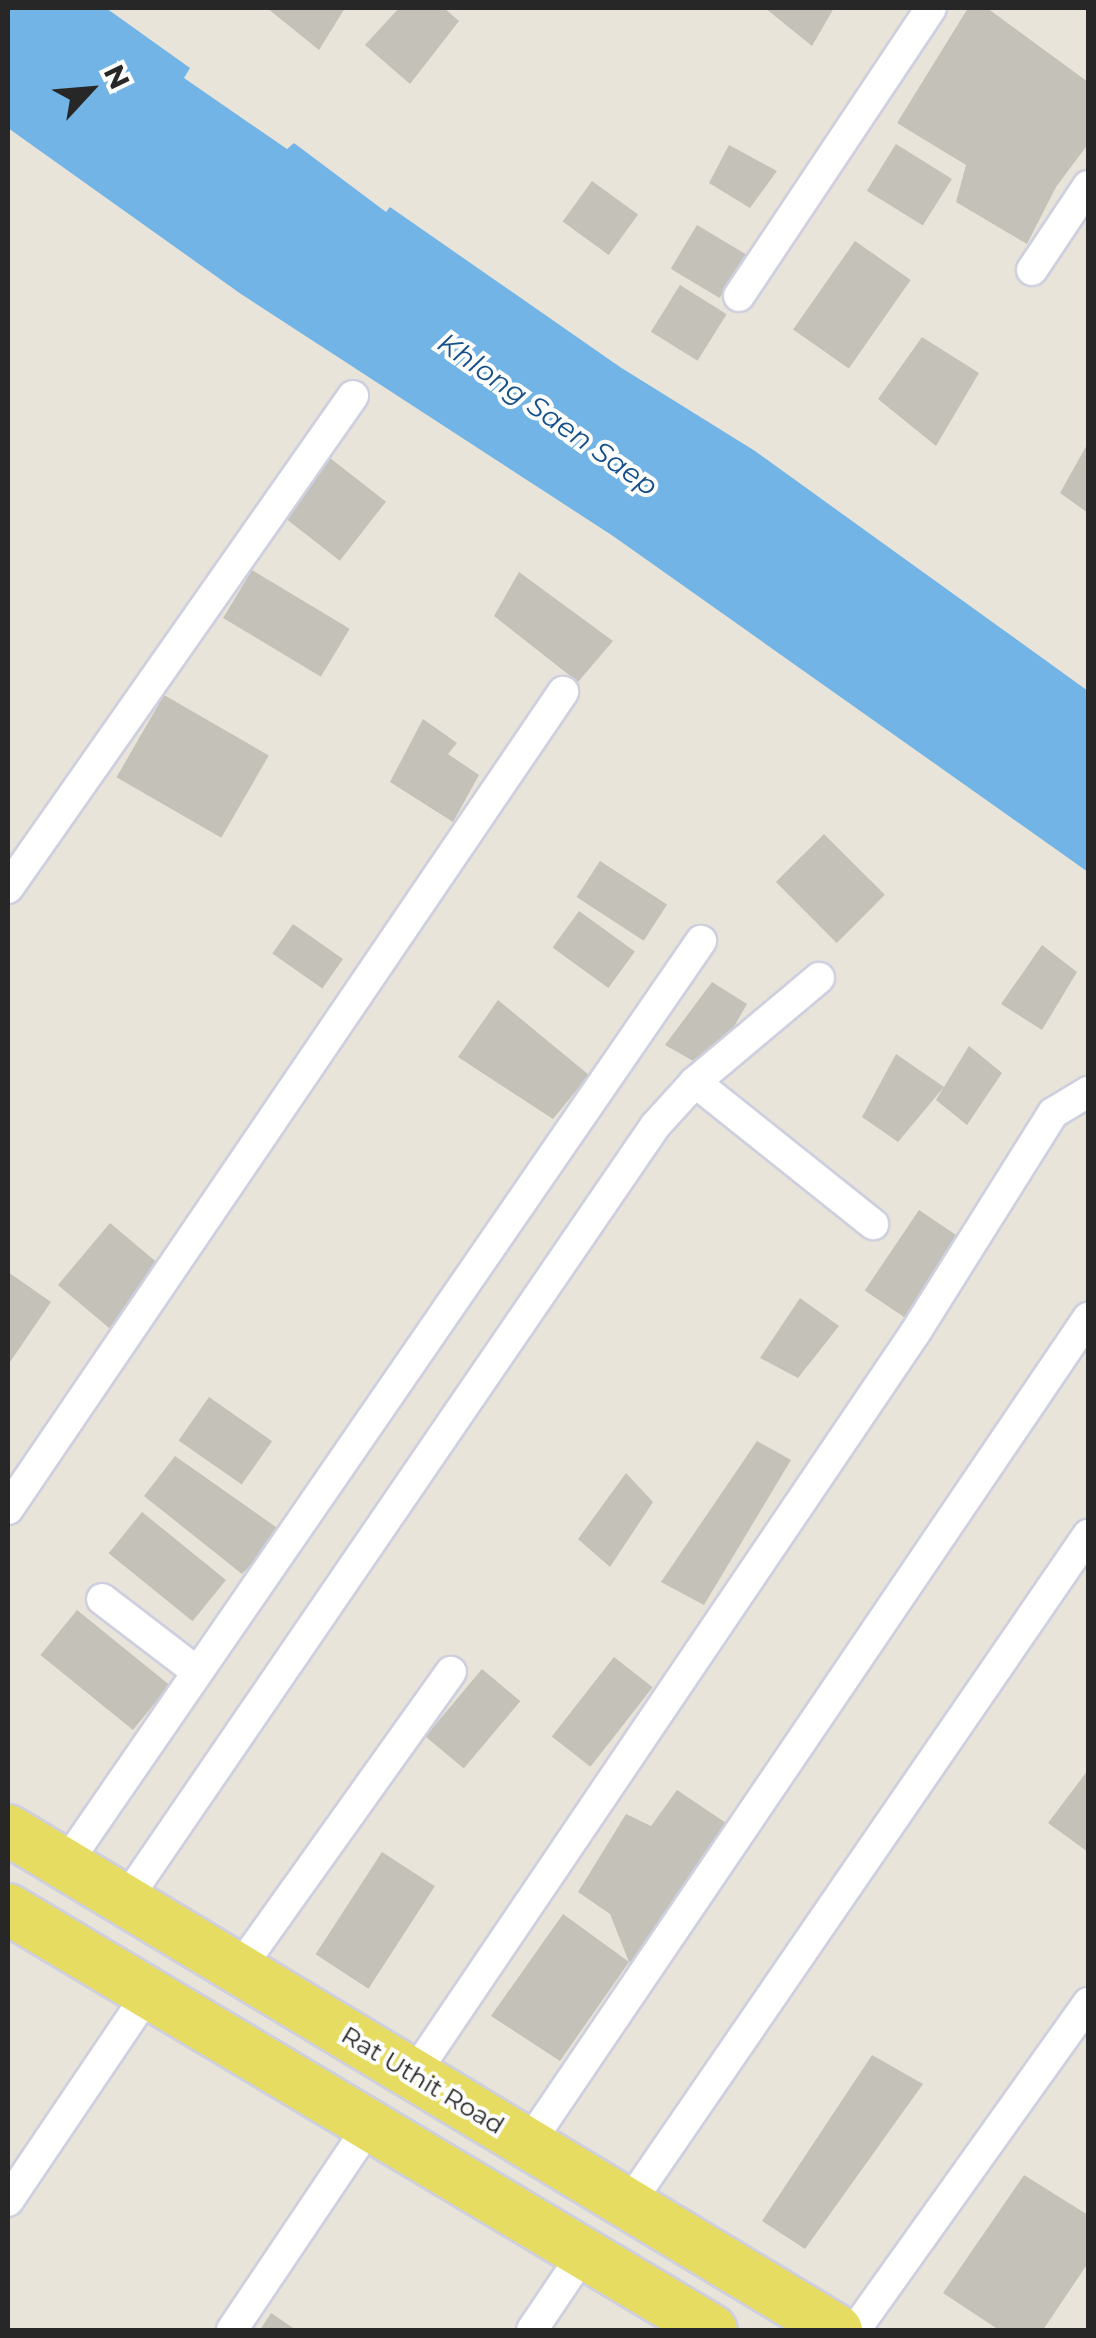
<!DOCTYPE html>
<html>
<head>
<meta charset="utf-8">
<style>
  body { margin:0 }
  #map { position:relative; width:1096px; height:2338px; overflow:hidden; background:#e9e4d9; font-family:Montserrat,sans-serif }
  div>[style] { position:absolute }
  .water>* { inset:0; background:#72b4e5 }
  .building>* { inset:0; background:#c4c1b9; transform-origin:0 0 }
  .roads { filter:drop-shadow(2px 0 #cecfdf) drop-shadow(-2px 0 #cecfdf) drop-shadow(0 2px #cecfdf) drop-shadow(0 -2px #cecfdf) }
  .street>* { height:30px; margin:-15px; padding:0 15px; transform-origin:15px; border-radius:15px; background:#fff }
  .primary>* { height:50px; margin:-25px; padding:0 25px; transform-origin:25px; border-radius:25px; background:#e6dc61 }
  span { translate:-50% -50%; white-space:nowrap; text-align:center; line-height:1.15; -webkit-text-stroke:8px #fff; paint-order:stroke }
  .street-label { font-size:25px; color:#272727 }
  .water-label { font-size:28px; color:#16508b; font-style:italic }
  .frame { position:absolute; inset:0; border:10px solid #272727; pointer-events:none }
  .north { position:absolute; left:40px; top:40px; width:100px; height:100px; -webkit-text-stroke:8px #fff; paint-order:stroke; rotate:64deg; font-size:28px; font-weight:700; line-height:40px; text-align:center; color:#272727 }
  .north::after { content:''; display:block; margin:auto; width:35px; height:45px; background:#272727; clip-path:polygon(50% 0,100% 100%,50% 72%,0 100%) }
</style>
</head>
<body>
<div id="map">
  <div class="water">
    <i style="clip-path:polygon(8px 8px,106px 8px,190px 68px,184px 78px,287px 149px,294px 143px,386px 212px,390px 207px,620px 367px,755px 451px,1088px 691px,1088px 872px,613px 536px,241px 294px,8px 128px)"></i>
  </div>
  <div class="building">
    <i style="clip-path:polygon(267px 8px,345px 8px,319px 50px)"></i>
    <i style="clip-path:polygon(399px 8px,444px 8px,459px 21px,410px 84px,365px 45px)"></i>
    <i style="clip-path:polygon(765px 8px,834px 8px,812px 46px)"></i>
    <i style="clip-path:polygon(968px 8px,987px 8px,1088px 82px,1088px 144px,1056px 187px,1027px 244px,956px 202px,966px 165px,897px 123px)"></i>
    <i style="left:896px;top:144px;width:66px;height:55px;rotate:32deg"></i>
    <i style="clip-path:polygon(729px 145px,777px 171px,750px 208px,709px 183px)"></i>
    <i style="left:592px;top:181px;width:57px;height:50px;rotate:36deg"></i>
    <i style="left:697px;top:225px;width:57px;height:51px;rotate:31deg"></i>
    <i style="left:855px;top:241px;width:68px;height:108px;rotate:35deg"></i>
    <i style="left:680px;top:285px;width:55px;height:55px;rotate:32deg"></i>
    <i style="clip-path:polygon(922px 337px,979px 373px,936px 446px,878px 399px)"></i>
    <i style="clip-path:polygon(1088px 443px,1088px 513px,1060px 493px)"></i>
    <i style="left:330px;top:458px;width:71px;height:75px;rotate:38deg"></i>
    <i style="left:252px;top:570px;width:114px;height:56px;rotate:31deg"></i>
    <i style="clip-path:polygon(519px 572px,613px 641px,578px 682px,494px 616px)"></i>
    <i style="left:164px;top:695px;width:121px;height:95px;rotate:30deg"></i>
    <i style="clip-path:polygon(423px 719px,457px 743px,448px 754px,479px 775px,453px 822px,390px 782px)"></i>
    <i style="left:824px;top:834px;width:86px;height:68px;rotate:45deg"></i>
    <i style="left:600px;top:861px;width:80px;height:43px;rotate:33deg"></i>
    <i style="left:579px;top:911px;width:69px;height:45px;rotate:36deg"></i>
    <i style="left:293px;top:924px;width:61px;height:36px;rotate:35deg"></i>
    <i style="clip-path:polygon(1042px 945px,1077px 972px,1042px 1030px,1001px 1004px)"></i>
    <i style="clip-path:polygon(712px 982px,747px 1004px,709px 1070px,665px 1045px)"></i>
    <i style="clip-path:polygon(498px 1000px,589px 1075px,553px 1119px,458px 1057px)"></i>
    <i style="clip-path:polygon(969px 1046px,1002px 1073px,967px 1125px,936px 1100px)"></i>
    <i style="clip-path:polygon(896px 1054px,944px 1087px,898px 1142px,862px 1117px)"></i>
    <i style="left:919px;top:1210px;width:50px;height:97px;rotate:34deg"></i>
    <i style="left:110px;top:1223px;width:68px;height:81px;rotate:40deg"></i>
    <i style="clip-path:polygon(8px 1272px,51px 1302px,8px 1365px)"></i>
    <i style="clip-path:polygon(800px 1298px,839px 1326px,798px 1378px,760px 1358px)"></i>
    <i style="left:209px;top:1397px;width:77px;height:53px;rotate:35deg"></i>
    <i style="clip-path:polygon(757px 1441px,791px 1460px,704px 1605px,661px 1582px)"></i>
    <i style="clip-path:polygon(175px 1456px,283px 1532px,242px 1574px,144px 1496px)"></i>
    <i style="clip-path:polygon(626px 1473px,653px 1502px,610px 1567px,578px 1539px)"></i>
    <i style="left:142px;top:1512px;width:108px;height:53px;rotate:39deg"></i>
    <i style="left:77px;top:1610px;width:119px;height:58px;rotate:39deg"></i>
    <i style="left:614px;top:1657px;width:49px;height:101px;rotate:38deg"></i>
    <i style="left:482px;top:1669px;width:50px;height:88px;rotate:40deg"></i>
    <i style="clip-path:polygon(1088px 1770px,1088px 1852px,1048px 1823px)"></i>
    <i style="clip-path:polygon(677px 1790px,729px 1825px,641px 1961px,629px 1962px,560px 2061px,491px 2016px,563px 1914px,629px 1962px,610px 1914px,578px 1892px,626px 1814px,651px 1826px)"></i>
    <i style="left:382px;top:1852px;width:63px;height:122px;rotate:33deg"></i>
    <i style="clip-path:polygon(872px 2055px,923px 2084px,805px 2249px,762px 2221px)"></i>
    <i style="clip-path:polygon(1024px 2175px,1088px 2215px,1088px 2263px,1043px 2330px,999px 2330px,943px 2293px)"></i>
    <i style="clip-path:polygon(271px 2313px,296px 2330px,260px 2330px)"></i>
  </div>
  <div class="roads">
    <div class="street">
      <i style="left:1032px;top:270px;width:101px;rotate:-56.3deg"></i>
      <i style="left:739px;top:296px;width:346px;rotate:-56.3deg"></i>
      <i style="left:8px;top:888px;width:601px;rotate:-54.96deg"></i>
      <i style="left:695px;top:1082px;width:228px;rotate:38.6deg"></i>
      <i style="left:8px;top:1509px;width:988px;rotate:-55.81deg"></i>
      <i style="left:102px;top:1599px;width:117px;rotate:37.4deg"></i>
      <i style="left:65px;top:1865px;width:1122px;rotate:-55.46deg"></i>
      <i style="left:125px;top:1901px;width:939px;rotate:-55.63deg"></i>
      <i style="left:655px;top:1126px;width:59px;rotate:-47.7deg"></i>
      <i style="left:695px;top:1082px;width:162px;rotate:-40deg"></i>
      <i style="left:239px;top:1969px;width:365px;rotate:-54.5deg"></i>
      <i style="left:414px;top:2074px;width:894px;rotate:-55.94deg"></i>
      <i style="left:915px;top:1333px;width:260px;rotate:-57.9deg"></i>
      <i style="left:1053px;top:1113px;width:41px;rotate:-31deg"></i>
      <i style="left:529px;top:2143px;width:997px;rotate:-55.88deg"></i>
      <i style="left:8px;top:2201px;width:252px;rotate:-56deg"></i>
      <i style="left:628px;top:2205px;width:813px;rotate:-55.53deg"></i>
      <i style="left:232px;top:2330px;width:249px;rotate:-56.1deg"></i>
      <i style="left:532px;top:2330px;width:93px;rotate:-56deg"></i>
      <i style="left:855px;top:2330px;width:402px;rotate:-54.5deg"></i>
    </div>
    <div class="primary">
      <i style="left:8px;top:1830px;width:968px;rotate:31.1deg"></i>
      <i style="left:8px;top:1909px;width:820px;rotate:30.88deg"></i>
    </div>
  </div>
  <div class="street-label">
    <span style="left:423px;top:2080px;rotate:31deg">Rat Uthit Road</span>
  </div>
  <div class="water-label">
    <span style="left:548px;top:414px;rotate:35deg">Khlong Saen Saep</span>
  </div>
  <div class="frame"></div>
  <div class="north">N</div>
</div>
</body>
</html>
